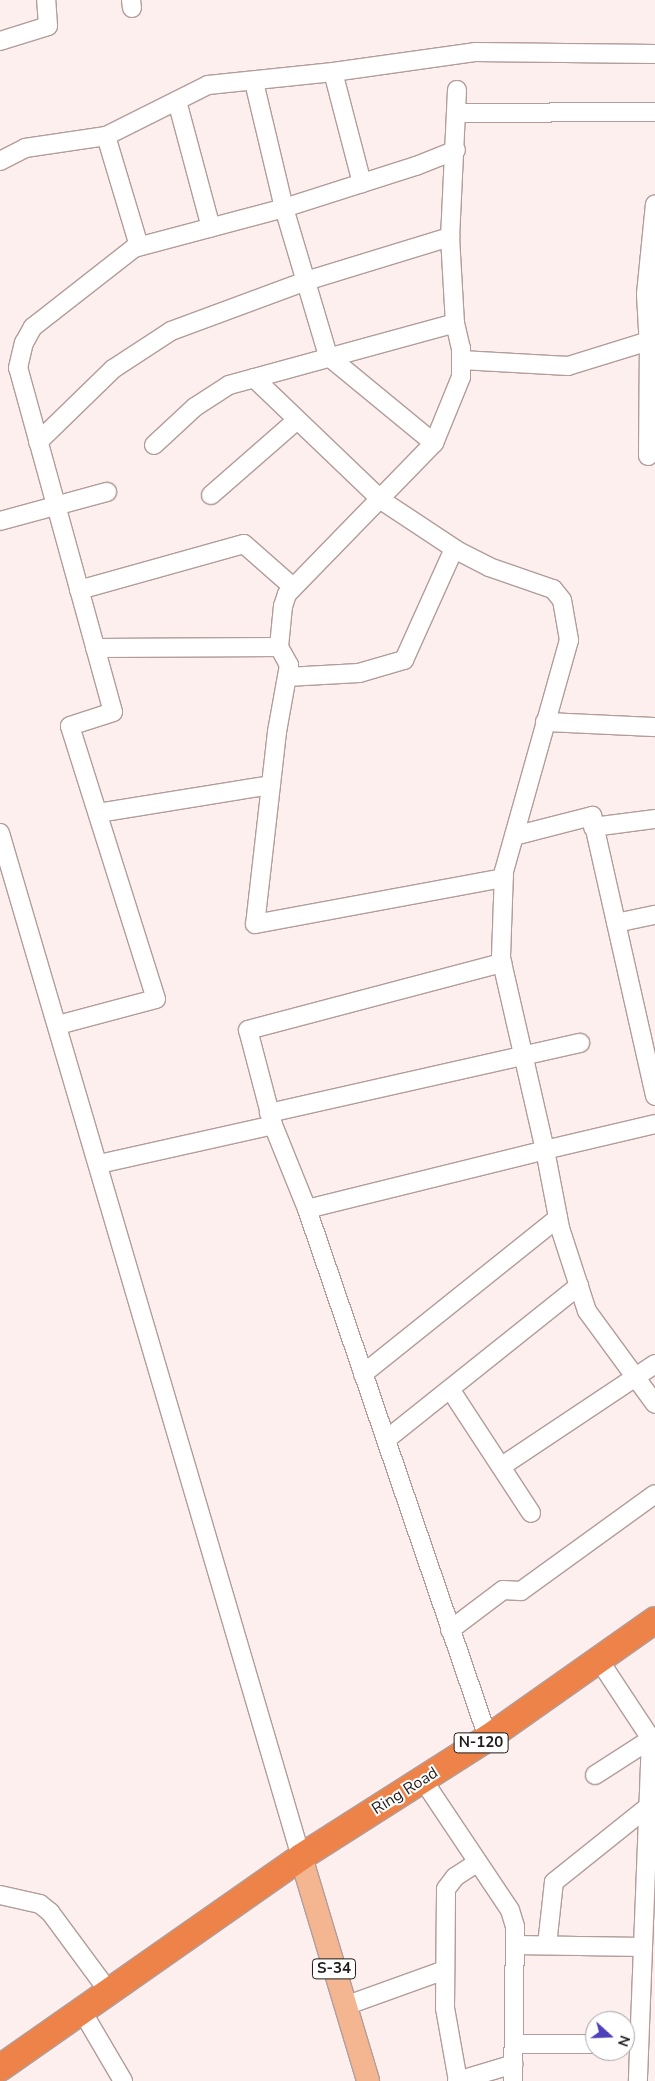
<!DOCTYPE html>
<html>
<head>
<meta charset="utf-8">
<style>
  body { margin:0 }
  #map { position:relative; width:655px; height:2081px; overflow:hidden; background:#fcefed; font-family:"Nunito Sans",sans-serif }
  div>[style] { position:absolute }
  .roads { filter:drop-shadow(1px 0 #b29d9a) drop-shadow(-1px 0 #b29d9a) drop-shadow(0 1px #b29d9a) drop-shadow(0 -1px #b29d9a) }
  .minor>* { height:18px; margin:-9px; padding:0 9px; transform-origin:9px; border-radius:9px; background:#fff }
  .major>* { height:22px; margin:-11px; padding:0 11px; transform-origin:11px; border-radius:11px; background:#f4b591 }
  .highway>* { height:26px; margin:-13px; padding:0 13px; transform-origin:13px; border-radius:13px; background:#ed8348 }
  span { translate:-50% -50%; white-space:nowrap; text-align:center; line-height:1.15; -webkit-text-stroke:4px #fff; paint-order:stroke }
  .shield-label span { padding:1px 4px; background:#fff; border:1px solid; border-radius:4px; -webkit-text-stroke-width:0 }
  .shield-label { font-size:15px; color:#211a19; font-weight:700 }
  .street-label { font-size:16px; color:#211a19 }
  .north { position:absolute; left:585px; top:2011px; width:50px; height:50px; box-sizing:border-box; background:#fff; border:1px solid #a6a3a3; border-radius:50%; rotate:110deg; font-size:14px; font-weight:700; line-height:20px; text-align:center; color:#211a19 }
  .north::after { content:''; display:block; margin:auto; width:18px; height:22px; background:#4e40b8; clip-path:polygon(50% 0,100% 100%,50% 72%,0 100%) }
</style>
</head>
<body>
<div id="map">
  <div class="roads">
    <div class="minor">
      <i style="left:131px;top:0;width:8px;rotate:83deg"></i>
      <i style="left:0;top:41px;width:50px;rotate:-17.4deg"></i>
      <i style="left:48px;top:26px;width:26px;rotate:-94deg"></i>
      <i style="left:333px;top:72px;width:115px;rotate:75.4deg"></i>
      <i style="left:254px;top:82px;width:130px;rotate:76.6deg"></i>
      <i style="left:284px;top:208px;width:154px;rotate:73.4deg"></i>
      <i style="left:328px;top:356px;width:137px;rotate:39.4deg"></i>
      <i style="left:457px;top:90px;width:147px;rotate:92.7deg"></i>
      <i style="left:450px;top:237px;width:86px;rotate:86.7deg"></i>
      <i style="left:455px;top:323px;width:26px;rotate:77deg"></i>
      <i style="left:461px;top:348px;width:29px;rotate:90deg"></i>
      <i style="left:461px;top:377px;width:71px;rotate:112.2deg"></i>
      <i style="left:434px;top:443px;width:211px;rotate:134.2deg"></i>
      <i style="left:287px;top:594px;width:13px;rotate:108deg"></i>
      <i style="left:283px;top:606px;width:41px;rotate:95.6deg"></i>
      <i style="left:279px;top:647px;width:21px;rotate:61deg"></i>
      <i style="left:289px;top:665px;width:68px;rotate:100.2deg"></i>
      <i style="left:277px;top:732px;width:193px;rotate:96.5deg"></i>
      <i style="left:255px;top:924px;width:253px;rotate:-10.5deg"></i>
      <i style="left:177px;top:101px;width:131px;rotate:75deg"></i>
      <i style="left:456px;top:113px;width:199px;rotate:-0.3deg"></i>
      <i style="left:106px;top:136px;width:115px;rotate:73.3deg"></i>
      <i style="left:0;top:161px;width:28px;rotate:-27deg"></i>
      <i style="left:25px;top:148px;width:82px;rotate:-8.4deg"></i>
      <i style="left:106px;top:136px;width:114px;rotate:-26.6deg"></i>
      <i style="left:208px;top:85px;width:126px;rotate:-5.9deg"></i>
      <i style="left:333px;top:72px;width:143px;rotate:-8deg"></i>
      <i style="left:475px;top:52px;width:180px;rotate:0.6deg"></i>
      <i style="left:461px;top:360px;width:107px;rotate:3.2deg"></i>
      <i style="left:568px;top:366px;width:91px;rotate:-17.2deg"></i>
      <i style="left:254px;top:378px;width:176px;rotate:43.8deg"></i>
      <i style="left:381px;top:500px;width:92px;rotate:33.5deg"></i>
      <i style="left:458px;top:551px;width:35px;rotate:27deg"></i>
      <i style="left:489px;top:567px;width:68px;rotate:19deg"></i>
      <i style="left:553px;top:589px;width:14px;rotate:51deg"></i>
      <i style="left:562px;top:600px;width:41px;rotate:80.1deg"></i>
      <i style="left:569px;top:640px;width:240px;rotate:105.7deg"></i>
      <i style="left:504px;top:871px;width:87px;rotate:92deg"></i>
      <i style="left:501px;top:958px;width:197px;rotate:77.1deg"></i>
      <i style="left:545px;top:1150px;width:113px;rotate:-13.3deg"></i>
      <i style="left:38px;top:442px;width:105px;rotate:-44.2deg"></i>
      <i style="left:113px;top:369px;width:69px;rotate:-33.2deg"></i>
      <i style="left:171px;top:331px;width:144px;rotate:-20.3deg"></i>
      <i style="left:306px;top:281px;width:151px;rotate:-17deg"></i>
      <i style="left:154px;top:445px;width:56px;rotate:-42.8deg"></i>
      <i style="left:195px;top:407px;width:40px;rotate:-32.9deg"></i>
      <i style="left:229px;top:385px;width:234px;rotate:-15.3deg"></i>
      <i style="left:648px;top:456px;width:108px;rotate:-89.5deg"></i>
      <i style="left:649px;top:348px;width:54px;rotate:-93.2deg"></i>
      <i style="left:646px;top:294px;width:90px;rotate:-84.3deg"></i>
      <i style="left:211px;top:495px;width:114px;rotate:-41.1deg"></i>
      <i style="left:0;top:521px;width:111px;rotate:-15.2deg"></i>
      <i style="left:79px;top:590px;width:171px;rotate:-15.6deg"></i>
      <i style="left:244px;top:544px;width:65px;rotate:41.3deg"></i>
      <i style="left:95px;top:648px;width:184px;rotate:-0.3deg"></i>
      <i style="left:287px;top:677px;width:72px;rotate:-3.2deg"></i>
      <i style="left:359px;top:673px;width:47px;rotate:-16.1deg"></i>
      <i style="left:404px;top:660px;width:122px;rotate:-65.8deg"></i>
      <i style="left:545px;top:722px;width:110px;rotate:2.6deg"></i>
      <i style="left:98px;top:813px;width:175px;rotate:-9.2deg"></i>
      <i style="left:593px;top:827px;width:63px;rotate:-7.4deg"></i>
      <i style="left:0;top:833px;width:1067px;rotate:73.62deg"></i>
      <i style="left:514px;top:836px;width:81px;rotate:-14.4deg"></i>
      <i style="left:592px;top:816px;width:287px;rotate:77.3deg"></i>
      <i style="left:616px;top:923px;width:40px;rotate:-12deg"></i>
      <i style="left:58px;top:1025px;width:101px;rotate:-14.9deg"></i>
      <i style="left:156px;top:999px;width:286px;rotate:-107.5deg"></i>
      <i style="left:70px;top:726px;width:45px;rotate:-18deg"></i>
      <i style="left:113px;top:712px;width:357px;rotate:-105.4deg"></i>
      <i style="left:18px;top:368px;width:26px;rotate:-77deg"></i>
      <i style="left:24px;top:343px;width:18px;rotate:-61deg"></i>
      <i style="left:33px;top:327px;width:128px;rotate:-38deg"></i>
      <i style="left:134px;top:248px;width:155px;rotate:-14.9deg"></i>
      <i style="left:284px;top:208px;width:139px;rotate:-17.7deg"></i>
      <i style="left:416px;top:166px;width:43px;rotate:-21.8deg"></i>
      <i style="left:269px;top:1113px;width:319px;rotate:-12.7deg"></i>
      <i style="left:99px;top:1164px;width:178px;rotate:-12.6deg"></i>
      <i style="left:307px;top:1209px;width:245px;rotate:-13.9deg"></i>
      <i style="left:545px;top:1150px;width:79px;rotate:79.1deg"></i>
      <i style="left:560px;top:1228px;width:87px;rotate:72deg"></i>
      <i style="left:587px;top:1311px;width:115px;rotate:53.8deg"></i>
      <i style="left:363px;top:1374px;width:250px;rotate:-38.7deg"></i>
      <i style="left:450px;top:1389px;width:148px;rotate:56.8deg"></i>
      <i style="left:387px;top:1439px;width:246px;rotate:-38.6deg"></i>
      <i style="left:502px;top:1466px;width:184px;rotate:-33.7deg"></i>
      <i style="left:450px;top:1630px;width:66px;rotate:-37deg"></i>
      <i style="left:503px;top:1590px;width:18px;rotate:3deg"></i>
      <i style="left:521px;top:1591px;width:165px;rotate:-35.9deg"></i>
      <i style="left:599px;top:1660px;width:95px;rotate:56.6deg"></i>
      <i style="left:651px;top:1739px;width:342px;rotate:92.2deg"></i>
      <i style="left:488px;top:1738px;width:559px;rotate:-108.89deg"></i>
      <i style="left:307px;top:1209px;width:91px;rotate:-112deg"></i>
      <i style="left:273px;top:1125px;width:98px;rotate:-104.7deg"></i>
      <i style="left:248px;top:1030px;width:263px;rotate:-14.8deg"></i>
      <i style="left:595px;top:1775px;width:67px;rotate:-32.7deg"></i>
      <i style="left:423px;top:1780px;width:156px;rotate:56.2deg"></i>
      <i style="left:510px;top:1910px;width:17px;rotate:73deg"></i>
      <i style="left:515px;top:1926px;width:155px;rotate:90.7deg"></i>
      <i style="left:0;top:1895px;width:41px;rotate:12.7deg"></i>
      <i style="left:40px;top:1904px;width:13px;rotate:39deg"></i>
      <i style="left:50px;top:1912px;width:99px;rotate:53.6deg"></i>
      <i style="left:515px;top:1945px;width:128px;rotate:0.9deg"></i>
      <i style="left:547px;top:1945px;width:63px;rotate:-83.7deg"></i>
      <i style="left:554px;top:1882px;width:122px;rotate:-38.7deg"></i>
      <i style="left:345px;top:2006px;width:106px;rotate:-19.8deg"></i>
      <i style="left:82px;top:2011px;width:81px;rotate:59.6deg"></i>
      <i style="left:514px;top:2044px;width:81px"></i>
      <i style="left:457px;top:2081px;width:59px;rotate:-16.6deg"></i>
      <i style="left:458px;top:2081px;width:74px;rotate:-100.1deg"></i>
      <i style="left:445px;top:2008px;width:119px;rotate:-89.5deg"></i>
      <i style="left:446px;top:1889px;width:15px;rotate:-53deg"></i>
      <i style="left:455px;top:1877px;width:27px;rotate:-33deg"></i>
    </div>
    <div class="major">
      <i style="left:301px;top:1857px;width:234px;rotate:73.3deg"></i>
    </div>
    <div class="highway">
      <i style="left:0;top:2068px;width:368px;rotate:-35deg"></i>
      <i style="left:301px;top:1857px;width:222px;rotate:-32.5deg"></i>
      <i style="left:488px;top:1738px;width:204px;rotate:-35.2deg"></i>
    </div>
  </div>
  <div class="shield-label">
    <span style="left:481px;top:1743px">N-120</span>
    <span style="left:334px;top:1969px">S-34</span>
  </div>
  <div class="street-label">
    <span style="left:405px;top:1791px;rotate:-32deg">Ring Road</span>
  </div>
  <div class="north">N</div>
</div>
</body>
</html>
